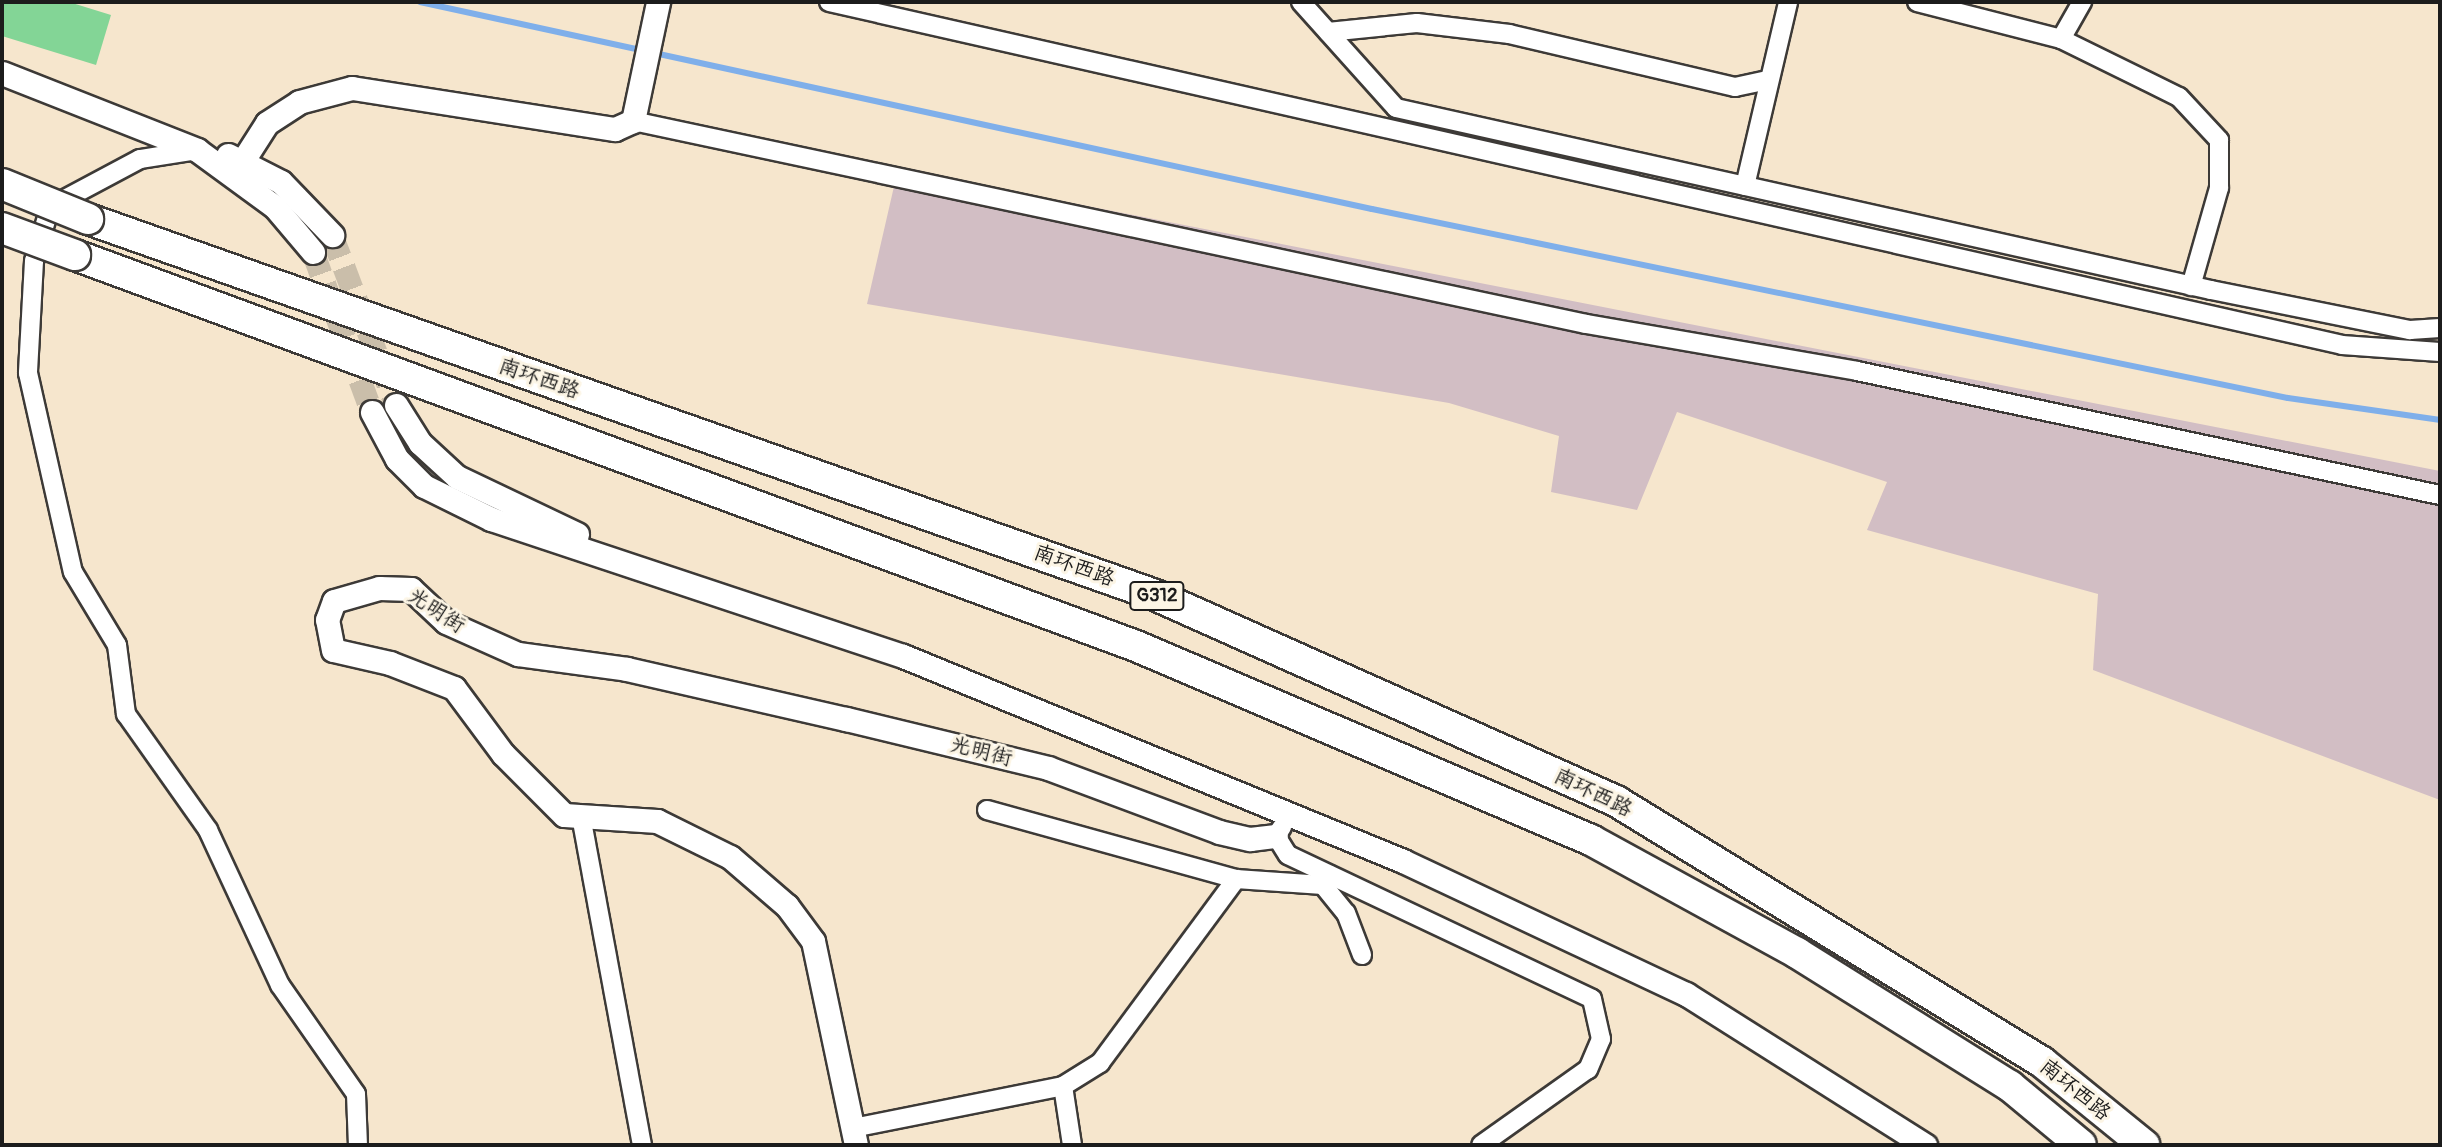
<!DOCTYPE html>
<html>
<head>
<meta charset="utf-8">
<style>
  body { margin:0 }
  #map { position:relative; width:2442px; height:1147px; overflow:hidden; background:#f6e6cd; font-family:Pangolin,"LXGW WenKai TC",sans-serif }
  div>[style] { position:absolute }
  .industrial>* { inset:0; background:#d2bec4 }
  .green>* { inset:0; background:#83d596 }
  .stream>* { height:6px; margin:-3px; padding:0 3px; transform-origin:3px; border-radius:3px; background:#7fafea }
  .tertiary-tunnel>* { height:23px; margin-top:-11.5px; transform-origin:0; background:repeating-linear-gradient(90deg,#cabeaa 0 23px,transparent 0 34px) }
  .roads { filter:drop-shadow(2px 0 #3d3a37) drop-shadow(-2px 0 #3d3a37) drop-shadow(0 2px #3d3a37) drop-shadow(0 -2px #3d3a37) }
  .minor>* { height:18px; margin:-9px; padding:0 9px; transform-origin:9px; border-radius:9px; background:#fff }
  .tertiary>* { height:23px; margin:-11.5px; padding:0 11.5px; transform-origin:11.5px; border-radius:11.5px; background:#fff }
  .trunk>* { height:30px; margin:-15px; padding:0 15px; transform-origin:15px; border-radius:15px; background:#fff }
  .bridges { filter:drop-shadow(2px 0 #3d3a37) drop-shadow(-2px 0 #3d3a37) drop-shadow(0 2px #3d3a37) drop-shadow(0 -2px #3d3a37) }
  .trunk-bridge>* { height:30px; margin:-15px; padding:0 15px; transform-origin:15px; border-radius:15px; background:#fff }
  span { translate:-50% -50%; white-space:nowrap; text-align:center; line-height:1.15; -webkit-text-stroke:6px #fcf5e5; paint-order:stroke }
  .shield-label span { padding:2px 5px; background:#fcf5e5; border:2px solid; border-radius:5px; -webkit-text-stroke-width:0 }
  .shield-label { font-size:19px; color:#1c1c1c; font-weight:700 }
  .street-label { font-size:21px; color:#1c1c1c }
  .frame { position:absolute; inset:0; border:4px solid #1c1c1c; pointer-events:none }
</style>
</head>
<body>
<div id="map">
  <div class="industrial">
    <i style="clip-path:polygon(898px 169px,2440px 471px,2440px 800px,2093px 670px,2098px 594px,1867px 530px,1887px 482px,1677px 412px,1637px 510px,1551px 492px,1559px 436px,1449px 403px,867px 304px)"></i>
  </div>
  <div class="green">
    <i style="clip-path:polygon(2px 2px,69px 2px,111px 15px,96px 65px,2px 36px)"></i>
  </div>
  <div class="stream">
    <i style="left:420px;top:2px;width:974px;rotate:12.27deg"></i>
    <i style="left:1372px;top:209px;width:935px;rotate:11.66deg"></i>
    <i style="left:2288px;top:398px;width:154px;rotate:8.2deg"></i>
  </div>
  <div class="tertiary-tunnel">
    <i style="left:332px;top:235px;width:182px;rotate:69.4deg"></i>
    <i style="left:313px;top:252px;width:171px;rotate:69.8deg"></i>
  </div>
  <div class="roads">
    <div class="minor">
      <i style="left:829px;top:2px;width:1551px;rotate:12.77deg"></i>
      <i style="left:2342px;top:345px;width:98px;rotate:4.1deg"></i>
      <i style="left:1301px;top:2px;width:142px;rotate:48.1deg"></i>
      <i style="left:1396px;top:108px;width:835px;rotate:12.59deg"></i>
      <i style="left:2211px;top:290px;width:203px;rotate:11.4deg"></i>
      <i style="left:2410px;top:330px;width:30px;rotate:-4deg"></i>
      <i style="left:1917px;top:2px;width:149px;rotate:14.4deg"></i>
      <i style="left:2061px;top:39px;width:131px;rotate:26.2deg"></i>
      <i style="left:2179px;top:97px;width:59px;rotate:47.1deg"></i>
      <i style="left:2219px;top:140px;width:48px;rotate:90deg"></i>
      <i style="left:2219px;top:188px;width:102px;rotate:105.9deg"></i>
      <i style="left:1328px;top:32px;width:89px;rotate:-5.8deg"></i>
      <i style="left:1417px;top:23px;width:93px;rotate:6.8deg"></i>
      <i style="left:1509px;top:34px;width:232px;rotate:13.2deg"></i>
      <i style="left:1735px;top:87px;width:33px;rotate:-12deg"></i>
      <i style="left:2061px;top:39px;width:43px;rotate:-60.4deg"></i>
      <i style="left:633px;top:121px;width:974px;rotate:12.02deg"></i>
      <i style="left:1586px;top:324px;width:275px;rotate:9.8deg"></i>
      <i style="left:1857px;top:371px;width:596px;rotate:12.01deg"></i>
      <i style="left:197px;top:150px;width:58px;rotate:171deg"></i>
      <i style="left:140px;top:159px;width:102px;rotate:151.9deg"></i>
      <i style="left:50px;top:207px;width:56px;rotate:106.5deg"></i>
      <i style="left:34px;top:261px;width:112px;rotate:93.1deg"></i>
      <i style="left:28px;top:373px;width:204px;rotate:77.3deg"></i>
      <i style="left:73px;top:572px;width:85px;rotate:58.9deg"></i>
      <i style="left:117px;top:645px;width:70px;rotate:82.6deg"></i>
      <i style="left:126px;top:714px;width:142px;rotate:54.7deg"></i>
      <i style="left:208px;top:830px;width:171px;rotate:65.1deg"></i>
      <i style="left:280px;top:985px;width:133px;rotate:55.1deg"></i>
      <i style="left:356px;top:1094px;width:51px;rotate:87.8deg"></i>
      <i style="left:1745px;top:186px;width:189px;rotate:-76.8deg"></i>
      <i style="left:987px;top:810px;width:258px;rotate:15.5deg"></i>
      <i style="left:1236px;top:879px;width:87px;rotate:3.9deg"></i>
      <i style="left:1323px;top:885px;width:12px;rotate:-59deg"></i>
      <i style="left:581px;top:816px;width:335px;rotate:79.5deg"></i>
      <i style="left:1282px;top:827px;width:11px;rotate:124deg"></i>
      <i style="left:1276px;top:836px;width:22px;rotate:58deg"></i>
      <i style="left:1288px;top:855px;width:336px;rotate:25.3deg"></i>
      <i style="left:1592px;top:999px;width:41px;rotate:77.3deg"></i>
      <i style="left:1601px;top:1039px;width:33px;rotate:113deg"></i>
      <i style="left:1588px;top:1069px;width:131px;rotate:144.6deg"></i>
      <i style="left:1323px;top:885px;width:36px;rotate:51deg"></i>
      <i style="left:1346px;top:913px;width:45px;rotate:69.1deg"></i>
      <i style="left:1063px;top:1086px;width:60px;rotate:81.3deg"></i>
      <i style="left:853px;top:1128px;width:214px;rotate:-11.3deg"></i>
      <i style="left:1063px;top:1086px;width:44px;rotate:-31.9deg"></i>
      <i style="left:1100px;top:1063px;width:229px;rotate:-53.5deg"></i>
    </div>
    <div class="tertiary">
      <i style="left:2px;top:73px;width:210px;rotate:21.5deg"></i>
      <i style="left:197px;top:150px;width:97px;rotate:36.2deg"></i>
      <i style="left:275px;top:207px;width:59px;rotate:49.8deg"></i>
      <i style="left:228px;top:155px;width:59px;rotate:27deg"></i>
      <i style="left:281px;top:182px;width:74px;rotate:46.1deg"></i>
      <i style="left:235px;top:173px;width:59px;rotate:-57.4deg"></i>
      <i style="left:267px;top:123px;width:38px;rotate:-33deg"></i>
      <i style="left:299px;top:102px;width:55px;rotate:-14.8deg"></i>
      <i style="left:352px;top:88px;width:266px;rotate:8.9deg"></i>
      <i style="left:615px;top:129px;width:20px;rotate:-24deg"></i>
      <i style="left:633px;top:121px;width:122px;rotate:-78.1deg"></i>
      <i style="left:396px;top:405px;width:45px;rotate:57.7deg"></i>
      <i style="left:420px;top:443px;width:50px;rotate:42.6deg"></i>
      <i style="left:457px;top:477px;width:133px;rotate:25.4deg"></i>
      <i style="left:372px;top:412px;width:53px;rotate:62deg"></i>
      <i style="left:397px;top:459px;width:38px;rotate:45deg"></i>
      <i style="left:424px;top:486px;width:75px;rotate:26.2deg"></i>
      <i style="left:491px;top:519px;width:434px;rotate:18.4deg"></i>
      <i style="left:903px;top:656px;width:540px;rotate:22.29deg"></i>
      <i style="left:1403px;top:861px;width:313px;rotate:25.2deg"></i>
      <i style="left:1686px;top:994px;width:283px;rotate:32.3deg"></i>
      <i style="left:856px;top:1145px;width:208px;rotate:-101.9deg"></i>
      <i style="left:813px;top:941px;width:44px;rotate:-126.6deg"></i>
      <i style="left:787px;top:906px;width:75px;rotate:-139.3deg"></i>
      <i style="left:730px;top:857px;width:81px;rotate:-153.7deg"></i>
      <i style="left:657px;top:821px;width:93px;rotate:-176.3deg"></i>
      <i style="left:564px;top:815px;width:86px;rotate:-135deg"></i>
      <i style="left:503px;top:754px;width:82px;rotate:-126.6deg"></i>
      <i style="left:454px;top:688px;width:69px;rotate:-158.7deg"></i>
      <i style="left:390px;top:663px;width:58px;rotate:-167.2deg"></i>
      <i style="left:333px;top:650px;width:31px;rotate:-101deg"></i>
      <i style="left:327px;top:620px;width:20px;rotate:-70deg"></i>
      <i style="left:334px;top:601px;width:47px;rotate:-16.1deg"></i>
      <i style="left:379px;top:588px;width:32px;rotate:2deg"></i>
      <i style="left:411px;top:589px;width:48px;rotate:43.3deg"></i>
      <i style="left:446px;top:622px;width:79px;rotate:24deg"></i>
      <i style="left:518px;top:654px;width:110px;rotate:7.8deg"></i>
      <i style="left:627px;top:669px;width:225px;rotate:12.9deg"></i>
      <i style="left:846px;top:719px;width:208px;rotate:13.6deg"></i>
      <i style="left:1048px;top:768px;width:183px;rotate:20.5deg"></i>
      <i style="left:1219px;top:832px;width:32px;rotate:13deg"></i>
      <i style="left:1250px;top:839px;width:26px;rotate:-7deg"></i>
    </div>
    <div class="trunk">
      <i style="left:88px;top:219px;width:1131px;rotate:19.41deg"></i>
      <i style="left:1155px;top:595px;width:505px;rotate:24.08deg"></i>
      <i style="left:1616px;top:801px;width:500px;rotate:31.5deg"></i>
      <i style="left:2042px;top:1062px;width:132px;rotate:39.1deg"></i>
      <i style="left:75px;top:255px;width:1131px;rotate:20.23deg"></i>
      <i style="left:1136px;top:646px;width:495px;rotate:23.1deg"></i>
      <i style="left:1591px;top:840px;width:235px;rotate:28.7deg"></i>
      <i style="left:1797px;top:953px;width:251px;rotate:32deg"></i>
      <i style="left:2010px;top:1086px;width:92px;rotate:39.7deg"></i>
    </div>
  </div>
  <div class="bridges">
    <div class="trunk-bridge">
      <i style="left:2px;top:184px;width:93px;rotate:22.1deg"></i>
      <i style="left:2px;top:228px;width:78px;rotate:20.3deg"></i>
    </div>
  </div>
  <div class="shield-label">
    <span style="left:1157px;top:596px">G312</span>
  </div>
  <div class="street-label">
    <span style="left:539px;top:379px;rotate:19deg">南环西路</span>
    <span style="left:1074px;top:566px;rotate:20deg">南环西路</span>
    <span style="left:436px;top:611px;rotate:33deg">光明街</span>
    <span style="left:981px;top:752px;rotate:14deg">光明街</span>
    <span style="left:1593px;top:793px;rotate:26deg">南环西路</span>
    <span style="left:2075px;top:1090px;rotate:39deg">南环西路</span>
  </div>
  <div class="frame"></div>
</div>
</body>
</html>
